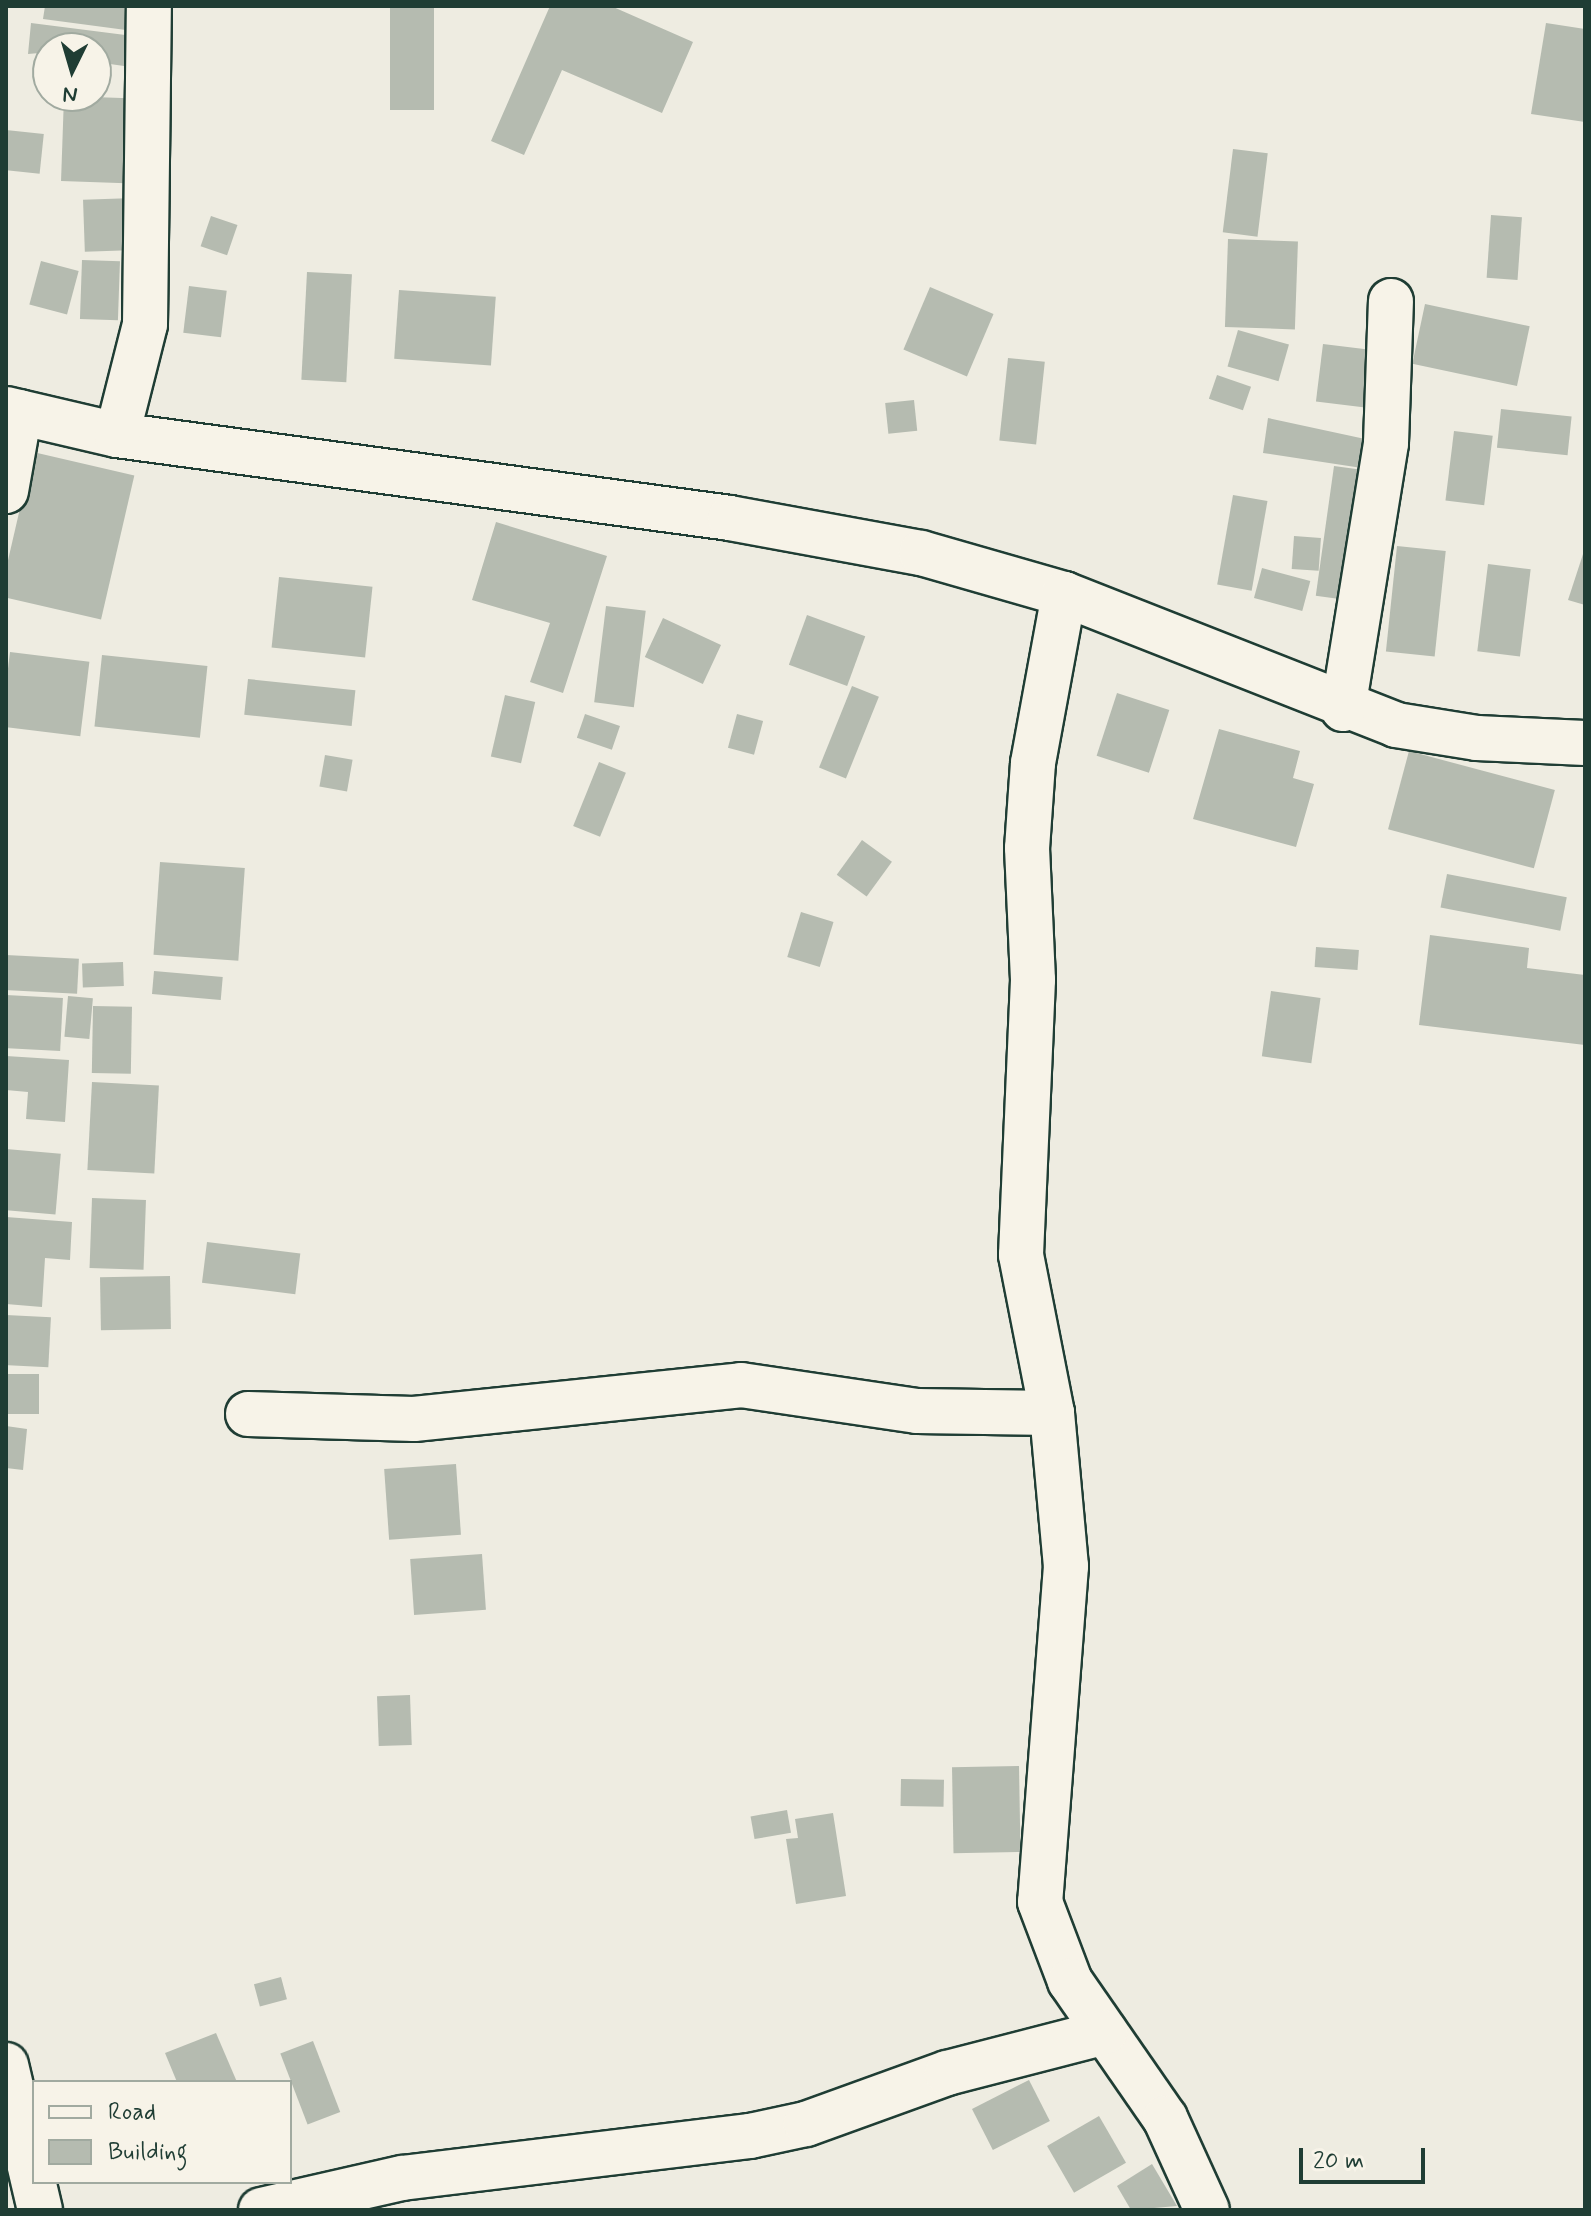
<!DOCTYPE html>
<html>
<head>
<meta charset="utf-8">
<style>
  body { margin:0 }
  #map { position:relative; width:1591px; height:2216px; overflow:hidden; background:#eeece1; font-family:Mynerve,sans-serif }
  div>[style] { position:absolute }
  .building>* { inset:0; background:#b5bbb0; transform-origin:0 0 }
  .roads { filter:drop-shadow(2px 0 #1f3d34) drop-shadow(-2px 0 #1f3d34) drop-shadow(0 2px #1f3d34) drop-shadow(0 -2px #1f3d34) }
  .street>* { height:44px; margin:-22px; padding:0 22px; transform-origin:22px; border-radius:22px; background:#f7f3e8 }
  span { translate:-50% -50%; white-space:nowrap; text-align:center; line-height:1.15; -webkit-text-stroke:7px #f7f3e8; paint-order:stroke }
  .frame { position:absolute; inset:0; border:8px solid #1f3d34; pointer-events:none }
  .legend { position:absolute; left:32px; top:2080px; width:260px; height:104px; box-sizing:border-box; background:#f7f3e8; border:2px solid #a1aaa0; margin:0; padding:10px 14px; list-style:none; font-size:24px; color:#1f3d34 }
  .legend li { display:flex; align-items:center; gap:16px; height:40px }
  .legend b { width:40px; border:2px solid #a1aaa0 }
  .north { position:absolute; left:32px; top:32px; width:80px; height:80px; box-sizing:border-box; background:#f7f3e8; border:2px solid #a1aaa0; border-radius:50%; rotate:185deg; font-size:22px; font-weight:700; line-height:32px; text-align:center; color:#1f3d34 }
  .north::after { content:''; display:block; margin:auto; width:28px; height:36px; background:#1f3d34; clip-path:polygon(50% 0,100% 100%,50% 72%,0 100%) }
  .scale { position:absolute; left:1299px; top:2148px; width:126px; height:36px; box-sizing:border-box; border:4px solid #1f3d34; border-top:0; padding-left:10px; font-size:24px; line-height:28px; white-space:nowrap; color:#1f3d34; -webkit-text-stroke:6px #f7f3e8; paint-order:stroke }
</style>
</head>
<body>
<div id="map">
  <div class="building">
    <i style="clip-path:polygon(45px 6px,145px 6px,141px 32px,43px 19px)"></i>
    <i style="left:390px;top:6px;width:44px;height:104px"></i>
    <i style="clip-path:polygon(550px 6px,611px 6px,693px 42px,662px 113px,562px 70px,524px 155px,491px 141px)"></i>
    <i style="clip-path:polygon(31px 23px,141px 37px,138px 68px,96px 62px,96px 48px,28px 54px)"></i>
    <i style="clip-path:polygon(1546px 23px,1585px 29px,1585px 122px,1531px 114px)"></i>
    <i style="left:64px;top:96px;width:72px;height:85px;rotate:2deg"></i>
    <i style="left:6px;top:130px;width:38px;height:40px;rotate:6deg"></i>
    <i style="left:1233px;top:149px;width:35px;height:84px;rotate:7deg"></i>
    <i style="left:134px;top:198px;width:52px;height:51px;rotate:88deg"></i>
    <i style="left:1491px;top:215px;width:31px;height:63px;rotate:4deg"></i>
    <i style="left:211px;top:216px;width:28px;height:32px;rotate:19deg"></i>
    <i style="left:1228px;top:239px;width:70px;height:88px;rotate:2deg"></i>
    <i style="left:82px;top:260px;width:38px;height:59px;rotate:2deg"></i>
    <i style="left:41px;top:261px;width:39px;height:45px;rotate:15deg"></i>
    <i style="left:307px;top:272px;width:45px;height:108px;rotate:3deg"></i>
    <i style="left:189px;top:286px;width:38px;height:47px;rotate:7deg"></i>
    <i style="left:930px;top:287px;width:69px;height:68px;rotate:23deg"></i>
    <i style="left:399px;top:290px;width:97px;height:69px;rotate:4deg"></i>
    <i style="left:1425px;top:304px;width:107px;height:61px;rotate:12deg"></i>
    <i style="left:1238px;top:330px;width:53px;height:38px;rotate:16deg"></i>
    <i style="left:1323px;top:344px;width:64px;height:58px;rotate:7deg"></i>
    <i style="left:1008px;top:358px;width:37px;height:83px;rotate:6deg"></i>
    <i style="left:1217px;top:375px;width:36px;height:25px;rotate:19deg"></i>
    <i style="left:914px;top:400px;width:31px;height:29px;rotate:84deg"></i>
    <i style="left:1501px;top:409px;width:71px;height:39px;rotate:6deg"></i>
    <i style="clip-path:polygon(1268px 418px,1379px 442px,1375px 470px,1263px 453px)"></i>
    <i style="left:1454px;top:431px;width:39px;height:70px;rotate:7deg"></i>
    <i style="left:33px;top:452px;width:104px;height:148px;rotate:13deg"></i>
    <i style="left:1334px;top:466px;width:35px;height:131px;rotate:8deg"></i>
    <i style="left:1233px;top:495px;width:35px;height:91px;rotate:10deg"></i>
    <i style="clip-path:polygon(496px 522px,607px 556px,563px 693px,530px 682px,550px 623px,472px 600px)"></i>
    <i style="left:1294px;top:536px;width:27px;height:33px;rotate:4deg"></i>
    <i style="left:1397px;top:546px;width:49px;height:106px;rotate:6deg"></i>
    <i style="clip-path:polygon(1585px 548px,1585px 605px,1568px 600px)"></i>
    <i style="left:1488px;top:564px;width:43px;height:88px;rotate:7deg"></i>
    <i style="left:1262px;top:568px;width:50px;height:31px;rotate:15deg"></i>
    <i style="left:279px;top:577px;width:94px;height:71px;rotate:6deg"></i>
    <i style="left:606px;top:606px;width:40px;height:97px;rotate:7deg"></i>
    <i style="left:807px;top:615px;width:62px;height:53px;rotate:20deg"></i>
    <i style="left:663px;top:618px;width:64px;height:43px;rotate:25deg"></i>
    <i style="left:10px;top:652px;width:80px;height:75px;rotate:7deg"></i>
    <i style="left:102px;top:655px;width:106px;height:72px;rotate:6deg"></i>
    <i style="left:248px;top:679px;width:108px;height:36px;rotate:6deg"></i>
    <i style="left:852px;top:686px;width:29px;height:88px;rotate:22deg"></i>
    <i style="left:1117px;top:693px;width:55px;height:66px;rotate:18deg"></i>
    <i style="left:505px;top:695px;width:31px;height:63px;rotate:13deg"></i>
    <i style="left:585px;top:714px;width:37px;height:25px;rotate:19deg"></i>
    <i style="left:737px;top:714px;width:27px;height:35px;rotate:15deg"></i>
    <i style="clip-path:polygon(1219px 729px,1300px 751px,1293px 778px,1314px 784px,1296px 847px,1193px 819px)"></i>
    <i style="left:1409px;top:751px;width:151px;height:81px;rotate:15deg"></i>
    <i style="left:325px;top:755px;width:28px;height:32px;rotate:10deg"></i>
    <i style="left:599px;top:762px;width:29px;height:69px;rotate:22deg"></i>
    <i style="left:862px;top:840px;width:37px;height:43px;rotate:36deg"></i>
    <i style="left:160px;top:862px;width:85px;height:93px;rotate:4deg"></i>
    <i style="left:1447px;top:874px;width:122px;height:34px;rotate:11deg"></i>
    <i style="left:801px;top:912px;width:34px;height:47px;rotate:17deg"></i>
    <i style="clip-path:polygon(1430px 935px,1529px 948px,1527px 968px,1585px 975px,1585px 1045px,1419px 1025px)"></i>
    <i style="left:1316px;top:947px;width:43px;height:20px;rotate:4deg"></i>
    <i style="left:6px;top:955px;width:73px;height:35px;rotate:3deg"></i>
    <i style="left:123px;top:962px;width:24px;height:41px;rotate:88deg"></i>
    <i style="left:154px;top:971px;width:69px;height:23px;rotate:5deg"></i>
    <i style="left:1271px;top:991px;width:50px;height:66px;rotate:8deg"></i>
    <i style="left:6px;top:995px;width:57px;height:53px;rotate:3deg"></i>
    <i style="left:68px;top:996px;width:25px;height:41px;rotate:5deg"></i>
    <i style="left:93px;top:1006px;width:39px;height:67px;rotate:1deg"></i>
    <i style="clip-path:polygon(6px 1056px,69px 1060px,65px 1122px,26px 1119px,28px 1092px,6px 1090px)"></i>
    <i style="left:92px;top:1082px;width:67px;height:88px;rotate:3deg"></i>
    <i style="left:6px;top:1149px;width:55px;height:61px;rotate:5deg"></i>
    <i style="left:92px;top:1198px;width:54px;height:70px;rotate:2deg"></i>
    <i style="clip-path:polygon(6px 1217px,72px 1222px,70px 1260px,45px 1258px,42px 1307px,6px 1304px)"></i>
    <i style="left:207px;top:1242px;width:94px;height:41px;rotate:7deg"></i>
    <i style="left:170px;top:1276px;width:53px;height:70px;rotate:89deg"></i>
    <i style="left:6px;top:1315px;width:45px;height:50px;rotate:3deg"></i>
    <i style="left:6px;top:1374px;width:33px;height:40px"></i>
    <i style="clip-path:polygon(6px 1426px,27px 1429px,23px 1470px,6px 1468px)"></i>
    <i style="left:456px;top:1464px;width:71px;height:72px;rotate:86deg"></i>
    <i style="left:482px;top:1554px;width:56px;height:72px;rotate:86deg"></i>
    <i style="left:410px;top:1695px;width:50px;height:33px;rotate:88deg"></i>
    <i style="left:1019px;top:1766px;width:86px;height:67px;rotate:89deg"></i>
    <i style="left:901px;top:1779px;width:43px;height:27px;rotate:1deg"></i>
    <i style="left:787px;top:1810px;width:23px;height:37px;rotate:80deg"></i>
    <i style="clip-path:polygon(833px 1813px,846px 1896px,796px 1904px,786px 1839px,798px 1838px,795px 1819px)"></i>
    <i style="left:281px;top:1977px;width:23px;height:28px;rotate:75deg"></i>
    <i style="clip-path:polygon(216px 2033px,237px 2082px,177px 2082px,165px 2053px)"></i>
    <i style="left:313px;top:2041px;width:76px;height:35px;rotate:69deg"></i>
    <i style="left:1029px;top:2080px;width:46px;height:64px;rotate:63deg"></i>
    <i style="left:1099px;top:2116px;width:54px;height:60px;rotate:60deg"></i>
    <i style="clip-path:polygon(1152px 2164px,1177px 2206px,1131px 2210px,1117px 2186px)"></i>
  </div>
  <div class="roads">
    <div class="street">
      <i style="left:6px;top:409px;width:114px;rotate:13.2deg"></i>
      <i style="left:117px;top:435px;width:619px;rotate:7.71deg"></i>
      <i style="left:730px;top:518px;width:194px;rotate:10.4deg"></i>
      <i style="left:921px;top:553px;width:149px;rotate:16deg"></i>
      <i style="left:1064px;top:594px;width:357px;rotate:21.5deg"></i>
      <i style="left:1396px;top:725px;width:82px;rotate:9.1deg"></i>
      <i style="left:1477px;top:738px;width:108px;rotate:2.7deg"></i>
      <i style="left:117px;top:435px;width:114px;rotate:-75.8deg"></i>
      <i style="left:145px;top:324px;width:318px;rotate:-89.3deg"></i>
      <i style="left:6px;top:491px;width:80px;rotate:-80deg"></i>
      <i style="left:1064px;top:594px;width:172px;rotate:100.4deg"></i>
      <i style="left:1033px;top:763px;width:85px;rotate:94deg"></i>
      <i style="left:1027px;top:848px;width:132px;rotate:87.4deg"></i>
      <i style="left:1033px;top:980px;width:275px;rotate:92.5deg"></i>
      <i style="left:1021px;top:1255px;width:161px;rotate:78.9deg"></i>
      <i style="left:1052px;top:1413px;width:154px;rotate:84.8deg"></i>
      <i style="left:1066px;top:1566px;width:337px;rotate:94.4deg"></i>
      <i style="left:1040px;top:1902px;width:85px;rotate:69.2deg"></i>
      <i style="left:1070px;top:1981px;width:167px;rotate:55.3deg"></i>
      <i style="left:1165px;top:2118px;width:101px;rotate:65.5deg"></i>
      <i style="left:1343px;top:709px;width:269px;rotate:-80.8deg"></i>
      <i style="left:1386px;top:443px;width:142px;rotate:-88deg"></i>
      <i style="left:248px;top:1414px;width:166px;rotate:1.7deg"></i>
      <i style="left:414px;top:1419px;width:329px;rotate:-5.9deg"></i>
      <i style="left:741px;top:1385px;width:178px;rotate:8.4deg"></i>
      <i style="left:917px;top:1411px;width:135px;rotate:0.8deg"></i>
      <i style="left:6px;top:2065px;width:149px;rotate:76.8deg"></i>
      <i style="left:261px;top:2210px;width:145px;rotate:-12.8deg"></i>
      <i style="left:402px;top:2178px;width:351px;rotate:-6.9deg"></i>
      <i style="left:750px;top:2136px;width:57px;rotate:-12.1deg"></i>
      <i style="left:806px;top:2124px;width:150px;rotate:-19.9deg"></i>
      <i style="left:947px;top:2073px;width:163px;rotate:-14.5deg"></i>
    </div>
  </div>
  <div class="frame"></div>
  <ul class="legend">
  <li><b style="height:10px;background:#f7f3e8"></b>Road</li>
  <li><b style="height:22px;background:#b5bbb0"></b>Building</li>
  </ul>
  <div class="north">N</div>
  <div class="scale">20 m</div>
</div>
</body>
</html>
